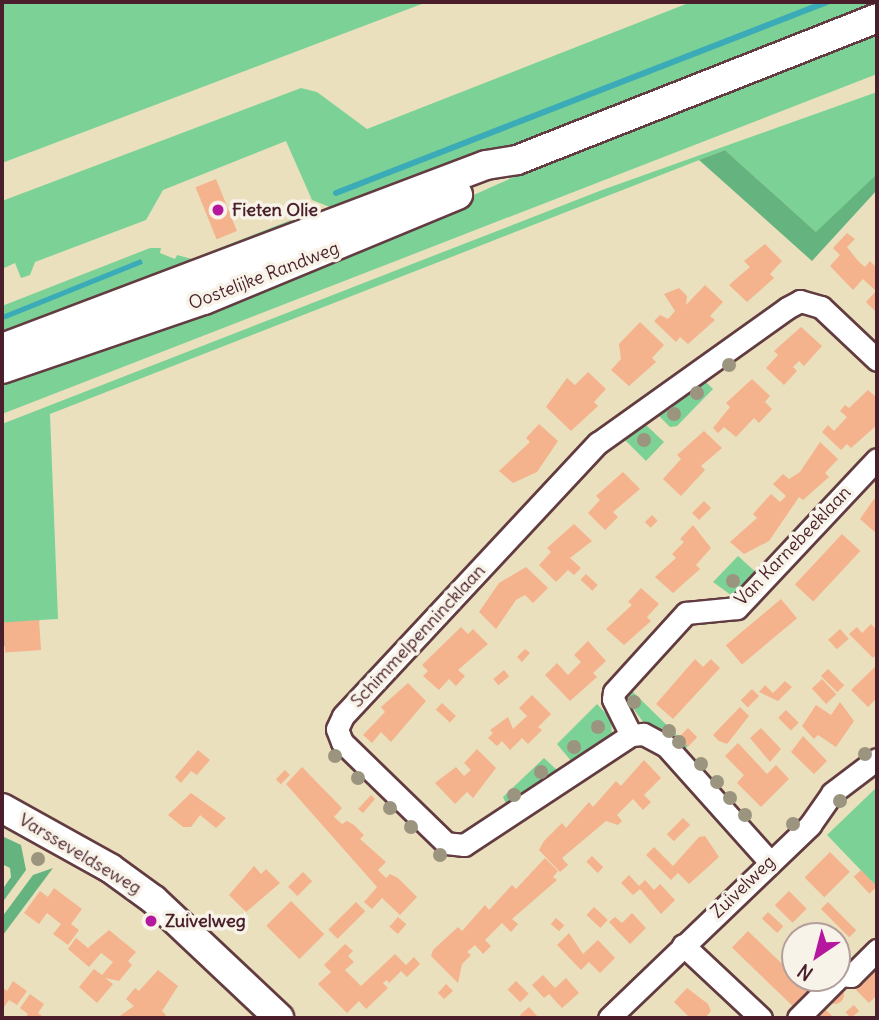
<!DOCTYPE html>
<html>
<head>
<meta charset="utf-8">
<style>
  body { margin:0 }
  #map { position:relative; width:879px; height:1020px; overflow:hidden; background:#ebe0bd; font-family:Delius,sans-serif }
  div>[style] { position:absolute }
  .green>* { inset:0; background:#7cd296 }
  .forest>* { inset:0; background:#65b47f }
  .water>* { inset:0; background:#3babb7; transform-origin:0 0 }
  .stream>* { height:6px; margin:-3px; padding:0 3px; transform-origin:3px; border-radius:3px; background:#3babb7 }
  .building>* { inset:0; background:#f4b28d; transform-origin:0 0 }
  .round { border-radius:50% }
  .roads { filter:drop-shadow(2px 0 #623c41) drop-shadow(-2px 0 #623c41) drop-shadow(0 2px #623c41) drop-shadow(0 -2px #623c41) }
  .minor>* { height:21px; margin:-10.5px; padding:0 10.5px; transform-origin:10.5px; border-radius:10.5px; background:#fff }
  .major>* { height:28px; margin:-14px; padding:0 14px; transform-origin:14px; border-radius:14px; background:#fff }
  .trees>* { width:14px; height:14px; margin:-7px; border-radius:50%; background:#9b947e }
  .dots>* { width:19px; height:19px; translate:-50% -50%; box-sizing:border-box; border:4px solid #f7f3e8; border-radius:50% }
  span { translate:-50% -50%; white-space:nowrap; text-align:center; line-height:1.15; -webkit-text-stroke:7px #f7f3e8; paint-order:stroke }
  .poi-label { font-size:18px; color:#4a1f2b; font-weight:700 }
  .left { translate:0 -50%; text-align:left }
  .street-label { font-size:18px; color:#4a1f2b }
  .frame { position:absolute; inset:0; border:4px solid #4a1f2b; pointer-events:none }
  .north { position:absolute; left:781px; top:922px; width:70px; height:70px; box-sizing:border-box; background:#f7f3e8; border:2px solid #b29e9c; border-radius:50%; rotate:215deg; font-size:19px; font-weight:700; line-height:28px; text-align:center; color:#4a1f2b }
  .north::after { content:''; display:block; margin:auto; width:24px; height:32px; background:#b5179e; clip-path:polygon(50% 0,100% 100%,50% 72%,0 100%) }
</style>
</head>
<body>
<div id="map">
  <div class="green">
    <i style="clip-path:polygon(2px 2px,427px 2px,2px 163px)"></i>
    <i style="clip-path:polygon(691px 2px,877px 2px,522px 145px,335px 209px,312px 200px,286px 141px,163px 190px,146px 220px,35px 262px,30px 275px,21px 278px,15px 263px,2px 269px,2px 201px,301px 88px,317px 92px,367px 129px)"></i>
    <i style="clip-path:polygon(877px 31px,877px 74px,2px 414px,2px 376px,422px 218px,534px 168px)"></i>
    <i style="clip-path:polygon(877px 92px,877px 174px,822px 231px,816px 232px,725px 150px,50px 414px,58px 619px,40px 620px,20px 645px,2px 646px,2px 424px,602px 190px)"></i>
    <i style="clip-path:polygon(291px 220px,294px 227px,2px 342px,2px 306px,150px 248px,161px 248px,160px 253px,175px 259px,177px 255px,192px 259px)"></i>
    <i style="clip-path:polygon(702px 378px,713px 389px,677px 426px,670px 427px,656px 413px)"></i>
    <i style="clip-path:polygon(646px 425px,664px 442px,646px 461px,624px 439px)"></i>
    <i style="clip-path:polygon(738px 556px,759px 575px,735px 598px,713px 582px)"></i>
    <i style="clip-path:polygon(629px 688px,688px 746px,684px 750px,662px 731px,646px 726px,625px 697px)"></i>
    <i style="clip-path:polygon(597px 704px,611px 719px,612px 735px,572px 762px,557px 744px)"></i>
    <i style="clip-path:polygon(544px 758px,558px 771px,507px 806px,503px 797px)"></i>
    <i style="clip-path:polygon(877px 787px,877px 887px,827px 835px)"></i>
  </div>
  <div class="forest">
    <i style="clip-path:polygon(725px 150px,816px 232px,877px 174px,877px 190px,812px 261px,699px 160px)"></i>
    <i style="clip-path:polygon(2px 836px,21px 845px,26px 870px,2px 903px,2px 890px,11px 877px,10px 868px,2px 864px)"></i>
    <i style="clip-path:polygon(53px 868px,3px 935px,2px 934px,2px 917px,33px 875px)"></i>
  </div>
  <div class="water">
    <i style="left:141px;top:259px;width:5px;height:149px;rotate:68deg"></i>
  </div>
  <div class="stream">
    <i style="left:336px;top:193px;width:527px;rotate:-21.26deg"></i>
  </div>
  <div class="building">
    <i style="left:216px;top:179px;width:56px;height:22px;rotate:68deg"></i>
    <i style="clip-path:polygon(847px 233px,855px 239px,847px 247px,858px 261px,865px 267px,870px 261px,877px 268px,877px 313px,866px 302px,876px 291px,863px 279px,853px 290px,830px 266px,840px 255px,833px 248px)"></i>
    <i style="clip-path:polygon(765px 244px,782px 261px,770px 274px,774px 278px,747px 302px,729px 285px,750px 267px,744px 261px)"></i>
    <i style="clip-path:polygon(705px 285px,723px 302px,710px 316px,715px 320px,688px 344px,680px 337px,676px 342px,654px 321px,660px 315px,668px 319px,675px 311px,664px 294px,679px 288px,687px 296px,686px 305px)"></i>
    <i style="clip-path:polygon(640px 322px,664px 345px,652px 358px,656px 362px,629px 386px,611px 370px,621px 359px,619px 344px)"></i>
    <i style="clip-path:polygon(801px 327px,822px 346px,804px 366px,799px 361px,793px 367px,797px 371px,784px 385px,766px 368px,778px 355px,774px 351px)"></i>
    <i style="clip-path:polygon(588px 372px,606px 389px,594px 402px,598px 406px,571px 431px,546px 407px,567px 378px,575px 385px)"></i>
    <i style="clip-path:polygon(752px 379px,770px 396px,765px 402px,772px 409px,759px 423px,754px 418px,736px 437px,724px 427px,718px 433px,713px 428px,730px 407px,726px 403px)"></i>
    <i style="clip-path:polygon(868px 390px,877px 398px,877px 425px,851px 448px,847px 444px,841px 450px,822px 432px,828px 425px,834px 431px,847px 417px,840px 411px,845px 405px,849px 408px)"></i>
    <i style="clip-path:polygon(539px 424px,558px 441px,537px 472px,513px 483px,499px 471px,530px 442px,526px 438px)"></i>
    <i style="clip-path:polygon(704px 431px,722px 448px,701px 466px,705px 470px,681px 496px,663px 479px,681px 459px,677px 455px)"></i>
    <i style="clip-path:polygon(820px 442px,838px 459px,825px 473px,829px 477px,803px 500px,799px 497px,769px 541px,744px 554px,730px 542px,757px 518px,753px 514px,771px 494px,780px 502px,786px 496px,773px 484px,783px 474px,789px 479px,800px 472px)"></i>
    <i style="clip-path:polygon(623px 472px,640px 489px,613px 512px,618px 517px,605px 530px,588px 513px,600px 500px,596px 496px)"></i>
    <i style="clip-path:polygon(874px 499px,877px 501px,877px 534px,860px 519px)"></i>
    <i style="left:704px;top:501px;width:10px;height:17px;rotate:45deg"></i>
    <i style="left:652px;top:515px;width:8px;height:10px;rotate:45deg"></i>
    <i style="clip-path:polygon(574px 524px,592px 541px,570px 558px,581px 568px,574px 575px,568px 570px,556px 582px,539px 565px,551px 552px,547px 548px)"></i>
    <i style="clip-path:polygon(693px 525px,711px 548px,696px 565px,700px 569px,673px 593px,655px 577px,676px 558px,672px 554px,684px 542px,680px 539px)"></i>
    <i style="left:842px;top:534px;width:25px;height:69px;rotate:43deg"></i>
    <i style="clip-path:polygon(526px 567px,548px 588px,533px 603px,525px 595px,516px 600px,496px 629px,479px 612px,499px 583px)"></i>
    <i style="left:586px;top:574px;width:16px;height:8px;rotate:43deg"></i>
    <i style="clip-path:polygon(641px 588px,659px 604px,647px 617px,651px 621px,624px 645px,606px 629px,632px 605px,628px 602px)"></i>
    <i style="left:781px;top:599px;width:25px;height:72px;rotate:50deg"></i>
    <i style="left:39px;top:620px;width:30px;height:36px;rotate:86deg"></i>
    <i style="clip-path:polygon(871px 624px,877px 630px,877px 654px,873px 658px,849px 634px,857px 627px,862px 633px)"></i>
    <i style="clip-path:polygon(461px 627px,468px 634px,473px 629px,488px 644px,458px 670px,465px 676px,456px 686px,449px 679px,439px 690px,423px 676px,428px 671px,422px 665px)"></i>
    <i style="left:840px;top:629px;width:13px;height:16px;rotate:48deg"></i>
    <i style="clip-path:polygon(588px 641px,606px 661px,593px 673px,597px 677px,570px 701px,545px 675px,557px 663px,568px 675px,581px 662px,574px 655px)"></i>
    <i style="clip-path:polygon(525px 649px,530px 653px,522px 662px,517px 657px)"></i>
    <i style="clip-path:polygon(695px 659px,703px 667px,711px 659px,720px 668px,673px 719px,656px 704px)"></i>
    <i style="clip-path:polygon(877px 665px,877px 698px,868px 707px,851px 690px)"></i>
    <i style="left:828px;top:669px;width:23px;height:10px;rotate:45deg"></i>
    <i style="left:504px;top:670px;width:8px;height:14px;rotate:50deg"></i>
    <i style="left:822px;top:679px;width:21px;height:14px;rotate:47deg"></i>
    <i style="clip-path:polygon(785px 681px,792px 687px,778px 701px,759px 692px,765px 685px,773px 693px)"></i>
    <i style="clip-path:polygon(408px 683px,426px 701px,391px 742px,381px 732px,372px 743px,363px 735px,385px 712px,381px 707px)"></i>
    <i style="left:752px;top:689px;width:10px;height:16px;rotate:45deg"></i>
    <i style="clip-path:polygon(532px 695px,551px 714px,538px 727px,542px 730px,528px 744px,522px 738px,510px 750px,502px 741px,497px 746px,488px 738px,493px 733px,490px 730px,508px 717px,513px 729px,527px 716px,519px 708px)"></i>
    <i style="clip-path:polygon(840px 702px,854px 721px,836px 747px,818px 735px,814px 739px,802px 726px,816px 705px,831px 715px)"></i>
    <i style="left:442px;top:703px;width:19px;height:9px;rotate:43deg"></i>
    <i style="clip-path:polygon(740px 707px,749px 716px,727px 744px,719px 741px,713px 735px)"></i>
    <i style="left:786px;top:710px;width:18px;height:11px;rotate:45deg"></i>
    <i style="left:688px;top:728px;width:13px;height:13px;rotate:45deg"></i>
    <i style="clip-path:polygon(761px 728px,781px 749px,770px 762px,750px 738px)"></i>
    <i style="clip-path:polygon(803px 736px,827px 761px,814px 774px,791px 752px)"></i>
    <i style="clip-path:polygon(738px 743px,767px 774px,776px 765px,789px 779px,761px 807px,737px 783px,744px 775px,725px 756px)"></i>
    <i style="clip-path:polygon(477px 749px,496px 768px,473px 798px,467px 792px,455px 804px,435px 783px,456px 767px,464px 776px,471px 770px,464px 763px)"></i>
    <i style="clip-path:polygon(198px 750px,210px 760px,197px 775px,191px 771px,181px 783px,175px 777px)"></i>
    <i style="clip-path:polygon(644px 760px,661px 778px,644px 795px,651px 802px,643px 810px,633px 799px,617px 815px,622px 821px,618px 825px,606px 821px,562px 858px,568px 865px,560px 872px,539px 850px,544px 841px,562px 823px,566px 828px,589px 802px,593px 807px,616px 781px,621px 786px)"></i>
    <i style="clip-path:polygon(302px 767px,342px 808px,334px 817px,342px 824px,347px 821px,354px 825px,364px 835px,360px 839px,386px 862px,378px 870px,386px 878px,390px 874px,398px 878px,417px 897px,400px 915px,382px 898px,372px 909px,364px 902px,377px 887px,286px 784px)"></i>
    <i style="left:285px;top:770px;width:7px;height:13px;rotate:45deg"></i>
    <i style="clip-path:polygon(191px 793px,226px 818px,216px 828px,200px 815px,191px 827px,183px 827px,168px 815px)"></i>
    <i style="clip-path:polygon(371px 795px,375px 799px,363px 813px,358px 809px)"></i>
    <i style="left:683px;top:818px;width:10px;height:23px;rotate:45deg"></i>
    <i style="clip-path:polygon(705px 836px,719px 857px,689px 884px,678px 873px,671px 880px,646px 855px,654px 847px,673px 866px,699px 837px)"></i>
    <i style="left:830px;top:852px;width:28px;height:36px;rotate:45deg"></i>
    <i style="left:592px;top:856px;width:16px;height:8px;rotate:45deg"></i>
    <i style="clip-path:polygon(545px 858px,558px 871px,553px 877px,557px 880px,512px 919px,518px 924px,511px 932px,502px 923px,485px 940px,491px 946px,483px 954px,475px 945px,467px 952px,471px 955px,462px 964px,458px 983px,431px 956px,433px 950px,458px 927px,462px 931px,485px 905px,489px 910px,512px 885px,516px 889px)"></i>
    <i style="clip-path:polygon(254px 866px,261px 874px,266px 869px,280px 883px,246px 912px,229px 895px)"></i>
    <i style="left:861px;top:870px;width:23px;height:10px;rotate:47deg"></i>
    <i style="left:303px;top:872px;width:13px;height:21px;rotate:45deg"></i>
    <i style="clip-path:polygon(629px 875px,639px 886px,645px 880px,654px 890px,660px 884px,675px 900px,661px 914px,640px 889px,633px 895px,621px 883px)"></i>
    <i style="clip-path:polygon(54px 888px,82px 909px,71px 924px,79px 930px,68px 945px,53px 934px,61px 924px,47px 913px,39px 924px,24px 913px,40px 891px,48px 897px)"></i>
    <i style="left:789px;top:891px;width:25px;height:20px;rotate:45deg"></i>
    <i style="left:291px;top:901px;width:47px;height:35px;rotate:45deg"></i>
    <i style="left:356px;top:902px;width:13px;height:39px;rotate:45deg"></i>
    <i style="left:828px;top:902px;width:40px;height:10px;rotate:45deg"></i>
    <i style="left:594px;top:907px;width:19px;height:11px;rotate:43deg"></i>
    <i style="left:768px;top:912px;width:21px;height:9px;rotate:43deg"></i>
    <i style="clip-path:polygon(632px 913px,646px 928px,630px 944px,609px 922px,615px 917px,622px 923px)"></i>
    <i style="left:398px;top:917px;width:11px;height:13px;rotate:41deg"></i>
    <i style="left:556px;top:918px;width:11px;height:8px;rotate:41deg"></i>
    <i style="clip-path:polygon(801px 927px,811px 936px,795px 936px,795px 949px,787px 941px)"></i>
    <i style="clip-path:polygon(109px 930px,136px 952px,128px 961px,132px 965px,119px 981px,105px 978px,113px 984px,97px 1003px,79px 987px,94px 969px,102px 975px,113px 962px,101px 953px,89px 967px,68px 949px,76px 938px,88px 948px)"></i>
    <i style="left:748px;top:931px;width:86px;height:23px;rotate:44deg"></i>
    <i style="clip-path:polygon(569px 933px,583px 954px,598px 940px,615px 958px,600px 973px,589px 962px,581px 970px,557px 945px)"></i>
    <i style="clip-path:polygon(345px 944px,353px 951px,348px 956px,354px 962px,345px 970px,361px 986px,395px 954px,406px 965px,414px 957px,420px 964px,407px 977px,401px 971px,389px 983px,387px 980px,383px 983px,388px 988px,366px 1009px,359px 1001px,347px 1013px,318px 984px,331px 972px,324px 965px)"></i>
    <i style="clip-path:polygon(877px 969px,877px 995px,869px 1003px,856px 990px)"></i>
    <i style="clip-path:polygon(158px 970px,178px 986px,162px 1011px,166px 1015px,163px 1018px,117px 1018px,134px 1006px,126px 999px,135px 988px,139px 991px)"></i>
    <i style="clip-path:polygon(543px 975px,555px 988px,566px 978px,579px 993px,562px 1008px,549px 994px,544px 998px,532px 985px)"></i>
    <i style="clip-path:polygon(13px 981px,27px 991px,17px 1005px,9px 1000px,2px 1010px,2px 987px,7px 991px)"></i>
    <i style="left:516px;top:981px;width:18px;height:12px;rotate:45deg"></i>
    <i style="clip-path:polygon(446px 984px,453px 991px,444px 999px,438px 993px)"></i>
    <i class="round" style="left:826px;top:986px;width:18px;height:18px"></i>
    <i style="clip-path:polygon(687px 988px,708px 1004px,711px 1011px,705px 1018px,690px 1018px,674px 1002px)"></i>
    <i style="clip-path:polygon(30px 994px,44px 1004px,38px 1013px,45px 1018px,24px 1018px,28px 1014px,20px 1008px)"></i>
    <i style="left:854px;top:1005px;width:8px;height:11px;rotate:50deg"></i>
    <i style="clip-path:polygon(529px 1007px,539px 1018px,523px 1018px,520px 1015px)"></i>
    <i style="clip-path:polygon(825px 1009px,834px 1018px,816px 1018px)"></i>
  </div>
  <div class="roads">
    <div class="minor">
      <i style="left:631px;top:735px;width:40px;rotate:-116.6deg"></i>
      <i style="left:613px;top:699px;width:7px;rotate:-82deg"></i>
      <i style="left:614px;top:692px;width:107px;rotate:-47.7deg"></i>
      <i style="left:686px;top:613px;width:51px;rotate:-5.6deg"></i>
      <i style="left:737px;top:608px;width:204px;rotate:-46.8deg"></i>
      <i style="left:769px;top:861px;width:154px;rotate:-131.8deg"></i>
      <i style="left:666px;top:746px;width:26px;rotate:-152deg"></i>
      <i style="left:643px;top:734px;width:12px;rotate:175deg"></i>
      <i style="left:631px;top:735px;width:200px;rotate:146.6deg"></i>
      <i style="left:464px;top:845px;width:18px;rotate:-174deg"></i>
      <i style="left:446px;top:843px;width:145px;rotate:-135.8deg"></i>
      <i style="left:342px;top:742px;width:14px;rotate:-111deg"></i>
      <i style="left:337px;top:729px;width:14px;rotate:-65deg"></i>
      <i style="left:343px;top:716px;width:374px;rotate:-47deg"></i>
      <i style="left:598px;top:443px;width:232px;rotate:-35.5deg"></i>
      <i style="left:787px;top:308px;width:15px;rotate:-28deg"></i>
      <i style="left:800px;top:301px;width:22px;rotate:16deg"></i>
      <i style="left:821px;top:307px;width:77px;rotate:43.4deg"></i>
      <i style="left:683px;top:945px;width:107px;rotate:43.1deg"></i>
      <i style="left:609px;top:1018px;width:279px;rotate:-43.8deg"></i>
      <i style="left:810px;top:825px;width:39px;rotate:-55deg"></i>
      <i style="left:832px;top:793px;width:56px;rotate:-37.1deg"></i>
      <i style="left:798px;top:1018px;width:61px;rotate:-45deg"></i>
      <i style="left:841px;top:975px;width:10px;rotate:6deg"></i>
      <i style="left:851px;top:976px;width:37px;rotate:-45deg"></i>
    </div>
    <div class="major">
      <i style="left:2px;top:348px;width:517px;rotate:-20.71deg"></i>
      <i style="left:486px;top:165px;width:31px;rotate:-9deg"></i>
      <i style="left:517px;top:160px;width:387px;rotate:-21.5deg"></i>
      <i style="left:2px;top:369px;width:213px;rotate:-18.9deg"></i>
      <i style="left:204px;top:300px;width:275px;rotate:-22.5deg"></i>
      <i style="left:2px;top:808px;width:124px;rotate:29.1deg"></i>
      <i style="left:110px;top:868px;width:54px;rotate:36deg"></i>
      <i style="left:154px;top:900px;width:172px;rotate:43.3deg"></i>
    </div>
  </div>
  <div class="trees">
    <i style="left:729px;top:365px"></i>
    <i style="left:697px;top:393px"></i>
    <i style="left:674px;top:414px"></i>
    <i style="left:644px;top:440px"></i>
    <i style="left:733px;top:581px"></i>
    <i style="left:634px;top:702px"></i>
    <i style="left:598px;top:727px"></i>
    <i style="left:669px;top:731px"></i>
    <i style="left:679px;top:742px"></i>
    <i style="left:574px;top:747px"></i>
    <i style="left:865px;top:754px"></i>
    <i style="left:335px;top:756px"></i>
    <i style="left:701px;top:764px"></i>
    <i style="left:541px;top:772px"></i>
    <i style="left:358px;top:778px"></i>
    <i style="left:717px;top:782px"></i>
    <i style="left:514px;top:795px"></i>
    <i style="left:730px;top:798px"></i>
    <i style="left:840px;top:801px"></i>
    <i style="left:390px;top:808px"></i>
    <i style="left:745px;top:815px"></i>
    <i style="left:793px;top:824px"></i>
    <i style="left:411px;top:827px"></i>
    <i style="left:440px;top:855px"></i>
    <i style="left:38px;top:859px"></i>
  </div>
  <div class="dots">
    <i style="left:218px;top:210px;background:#b5179e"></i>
    <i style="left:151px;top:921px;background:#b5179e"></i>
  </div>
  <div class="poi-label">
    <span class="left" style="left:232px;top:210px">Fieten Olie</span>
    <span class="left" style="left:165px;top:921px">Zuivelweg</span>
  </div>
  <div class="street-label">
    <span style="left:264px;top:276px;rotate:-21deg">Oostelijke Randweg</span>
    <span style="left:793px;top:546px;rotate:-46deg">Van Karnebeeklaan</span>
    <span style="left:418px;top:636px;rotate:-47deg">Schimmelpennincklaan</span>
    <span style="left:80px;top:854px;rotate:31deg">Varsseveldseweg</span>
    <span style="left:743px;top:887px;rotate:-44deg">Zuivelweg</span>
  </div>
  <div class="frame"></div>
  <div class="north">N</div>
</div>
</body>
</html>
